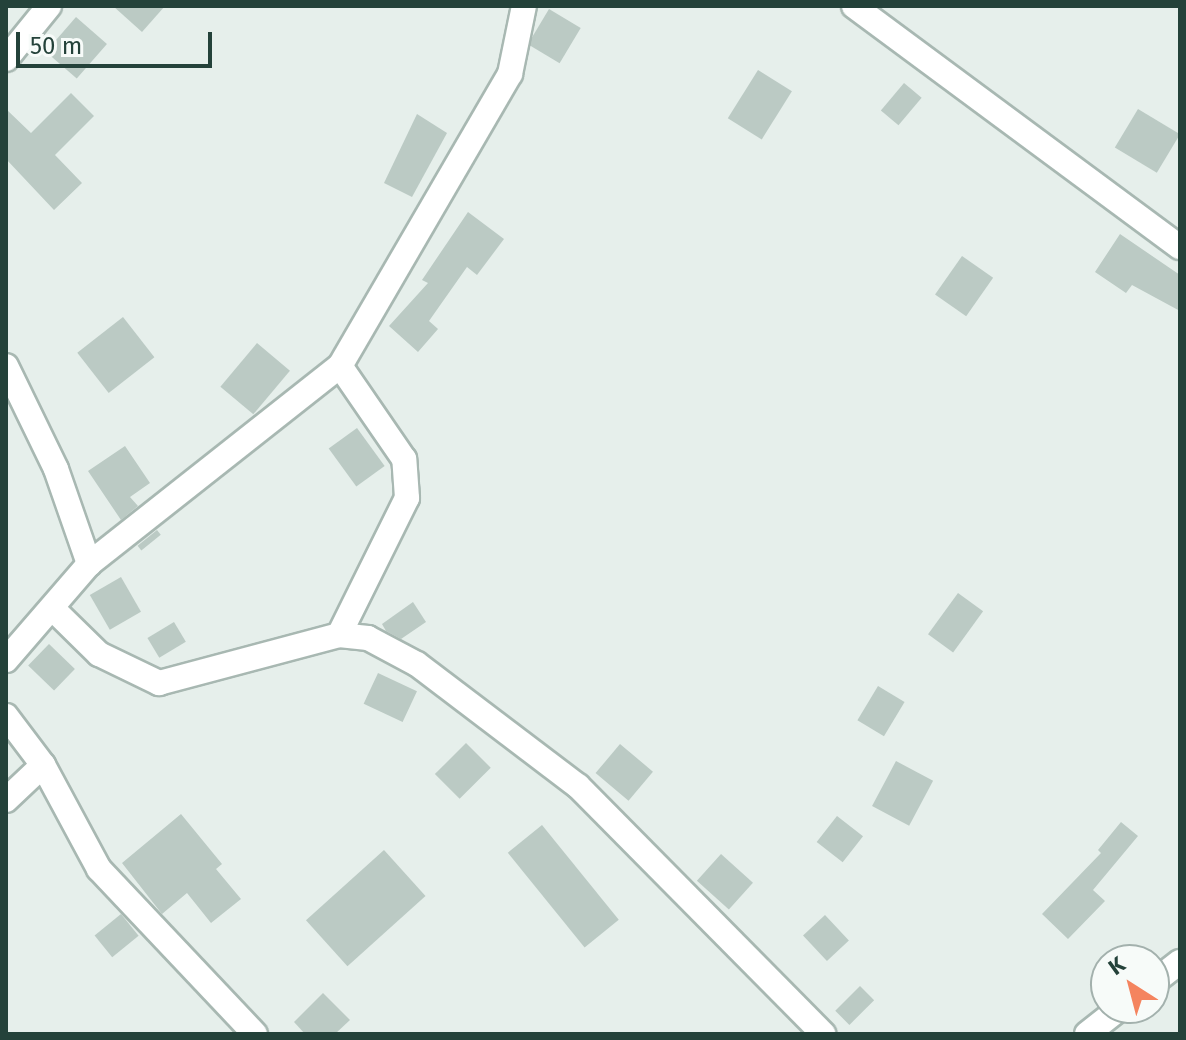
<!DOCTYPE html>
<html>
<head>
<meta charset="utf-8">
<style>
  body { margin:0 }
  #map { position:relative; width:1186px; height:1040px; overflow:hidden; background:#e6efeb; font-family:"Fira Sans",sans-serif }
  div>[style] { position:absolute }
  .building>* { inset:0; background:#bbcac4; transform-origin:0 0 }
  .roads { filter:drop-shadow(2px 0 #a8b8b2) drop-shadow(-2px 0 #a8b8b2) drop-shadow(0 2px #a8b8b2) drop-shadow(0 -2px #a8b8b2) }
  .minor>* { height:24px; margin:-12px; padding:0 12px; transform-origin:12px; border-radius:12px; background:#fff }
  span { translate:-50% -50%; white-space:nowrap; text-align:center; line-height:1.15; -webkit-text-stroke:6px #f7fbf9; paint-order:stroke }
  .frame { position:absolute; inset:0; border:8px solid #24423a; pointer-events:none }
  .north { position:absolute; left:1090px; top:944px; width:80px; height:80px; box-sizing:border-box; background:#f7fbf9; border:2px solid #a3b1ad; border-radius:50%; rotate:324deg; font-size:22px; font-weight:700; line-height:32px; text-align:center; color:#24423a }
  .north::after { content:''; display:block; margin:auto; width:28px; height:36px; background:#f4845f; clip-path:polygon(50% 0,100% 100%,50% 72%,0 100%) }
  .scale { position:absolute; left:16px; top:32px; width:196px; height:36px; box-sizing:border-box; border:4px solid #24423a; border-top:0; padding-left:10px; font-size:24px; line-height:28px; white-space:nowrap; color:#24423a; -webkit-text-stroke:6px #f7fbf9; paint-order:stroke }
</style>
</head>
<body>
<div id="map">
  <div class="building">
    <i style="clip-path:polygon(113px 6px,165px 6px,142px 32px)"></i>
    <i style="left:549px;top:9px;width:37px;height:41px;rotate:31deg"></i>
    <i style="left:76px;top:17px;width:41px;height:46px;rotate:41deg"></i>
    <i style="left:758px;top:70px;width:40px;height:57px;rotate:32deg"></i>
    <i style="left:904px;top:83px;width:23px;height:36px;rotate:40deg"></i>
    <i style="clip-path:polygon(71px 93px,94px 116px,55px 155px,82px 183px,54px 210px,6px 159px,6px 109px,31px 133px)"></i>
    <i style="left:1138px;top:109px;width:49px;height:45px;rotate:31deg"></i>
    <i style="clip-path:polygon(417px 114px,447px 133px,412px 197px,384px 183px)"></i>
    <i style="clip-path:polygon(468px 212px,504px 239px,477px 275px,467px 267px,429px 321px,438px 329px,418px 352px,389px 326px,428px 283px,422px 280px)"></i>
    <i style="clip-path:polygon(1120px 234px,1180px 275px,1180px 311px,1132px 285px,1126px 293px,1095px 272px)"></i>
    <i style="left:962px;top:256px;width:38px;height:47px;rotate:35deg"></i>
    <i style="left:123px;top:317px;width:51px;height:58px;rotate:52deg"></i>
    <i style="left:257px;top:343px;width:43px;height:57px;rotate:40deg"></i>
    <i style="left:357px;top:428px;width:47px;height:35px;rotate:54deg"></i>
    <i style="clip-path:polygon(125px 446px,150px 483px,130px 497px,138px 506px,121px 520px,88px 471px)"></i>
    <i style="left:157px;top:530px;width:6px;height:25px;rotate:51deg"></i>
    <i style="left:121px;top:577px;width:40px;height:36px;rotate:60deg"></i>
    <i style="left:958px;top:593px;width:31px;height:51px;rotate:36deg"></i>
    <i style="clip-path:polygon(413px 602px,426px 622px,401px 639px,386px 631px,382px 624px)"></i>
    <i style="left:174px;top:622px;width:23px;height:31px;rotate:59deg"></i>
    <i style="left:49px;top:644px;width:36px;height:30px;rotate:44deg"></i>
    <i style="left:378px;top:673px;width:43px;height:34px;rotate:25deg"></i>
    <i style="left:878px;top:686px;width:31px;height:40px;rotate:31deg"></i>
    <i style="left:466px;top:743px;width:35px;height:44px;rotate:45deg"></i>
    <i style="left:620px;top:744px;width:43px;height:38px;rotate:40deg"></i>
    <i style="left:896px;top:761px;width:42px;height:51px;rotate:28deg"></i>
    <i style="clip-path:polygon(181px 814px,222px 864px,216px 869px,241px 899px,211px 923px,187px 893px,162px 914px,122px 863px)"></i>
    <i style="left:837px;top:816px;width:33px;height:33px;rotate:38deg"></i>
    <i style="clip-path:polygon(1121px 822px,1138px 836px,1093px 890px,1105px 901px,1068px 939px,1042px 914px,1101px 853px,1098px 850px)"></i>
    <i style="left:542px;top:825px;width:122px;height:44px;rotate:51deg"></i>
    <i style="left:384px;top:850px;width:62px;height:105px;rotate:48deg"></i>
    <i style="left:721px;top:854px;width:43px;height:36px;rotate:42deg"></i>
    <i style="left:121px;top:914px;width:28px;height:34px;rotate:51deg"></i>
    <i style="left:825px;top:915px;width:35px;height:30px;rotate:47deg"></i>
    <i style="left:860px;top:986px;width:20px;height:35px;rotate:45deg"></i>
    <i style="clip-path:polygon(323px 993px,350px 1020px,335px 1034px,305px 1034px,294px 1022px)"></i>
  </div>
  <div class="roads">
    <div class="minor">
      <i style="left:854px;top:6px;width:405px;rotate:36.5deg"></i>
      <i style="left:6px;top:59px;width:68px;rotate:-50.9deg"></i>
      <i style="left:6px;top:366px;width:114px;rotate:64.1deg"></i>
      <i style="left:56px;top:469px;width:101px;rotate:70.8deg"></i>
      <i style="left:89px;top:564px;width:127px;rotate:130.8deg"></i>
      <i style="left:89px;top:564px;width:320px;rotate:-38.3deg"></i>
      <i style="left:54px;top:610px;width:63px;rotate:44.4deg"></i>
      <i style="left:99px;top:654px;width:67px;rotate:25.8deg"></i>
      <i style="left:159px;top:683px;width:186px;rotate:-14.9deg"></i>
      <i style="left:339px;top:635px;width:29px;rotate:6deg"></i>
      <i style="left:368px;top:638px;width:55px;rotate:28deg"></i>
      <i style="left:417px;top:664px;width:202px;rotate:37.2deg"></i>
      <i style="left:578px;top:786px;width:349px;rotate:45.3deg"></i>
      <i style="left:339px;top:635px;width:153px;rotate:-63.6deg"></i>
      <i style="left:407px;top:498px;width:39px;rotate:-94deg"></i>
      <i style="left:404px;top:459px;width:113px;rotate:-124.5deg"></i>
      <i style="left:340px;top:366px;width:338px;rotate:-59.8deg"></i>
      <i style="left:510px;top:74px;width:69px;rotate:-78.4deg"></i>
      <i style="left:6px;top:716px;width:61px;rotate:52.9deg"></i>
      <i style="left:43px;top:765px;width:118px;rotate:61.7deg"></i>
      <i style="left:99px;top:869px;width:227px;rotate:46.6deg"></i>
      <i style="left:6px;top:800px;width:51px;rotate:-43.4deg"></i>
      <i style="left:1154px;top:982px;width:33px;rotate:-38deg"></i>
      <i style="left:1087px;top:1034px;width:42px;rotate:-38.2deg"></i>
    </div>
  </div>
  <div class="frame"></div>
  <div class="north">K</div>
  <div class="scale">50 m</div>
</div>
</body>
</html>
